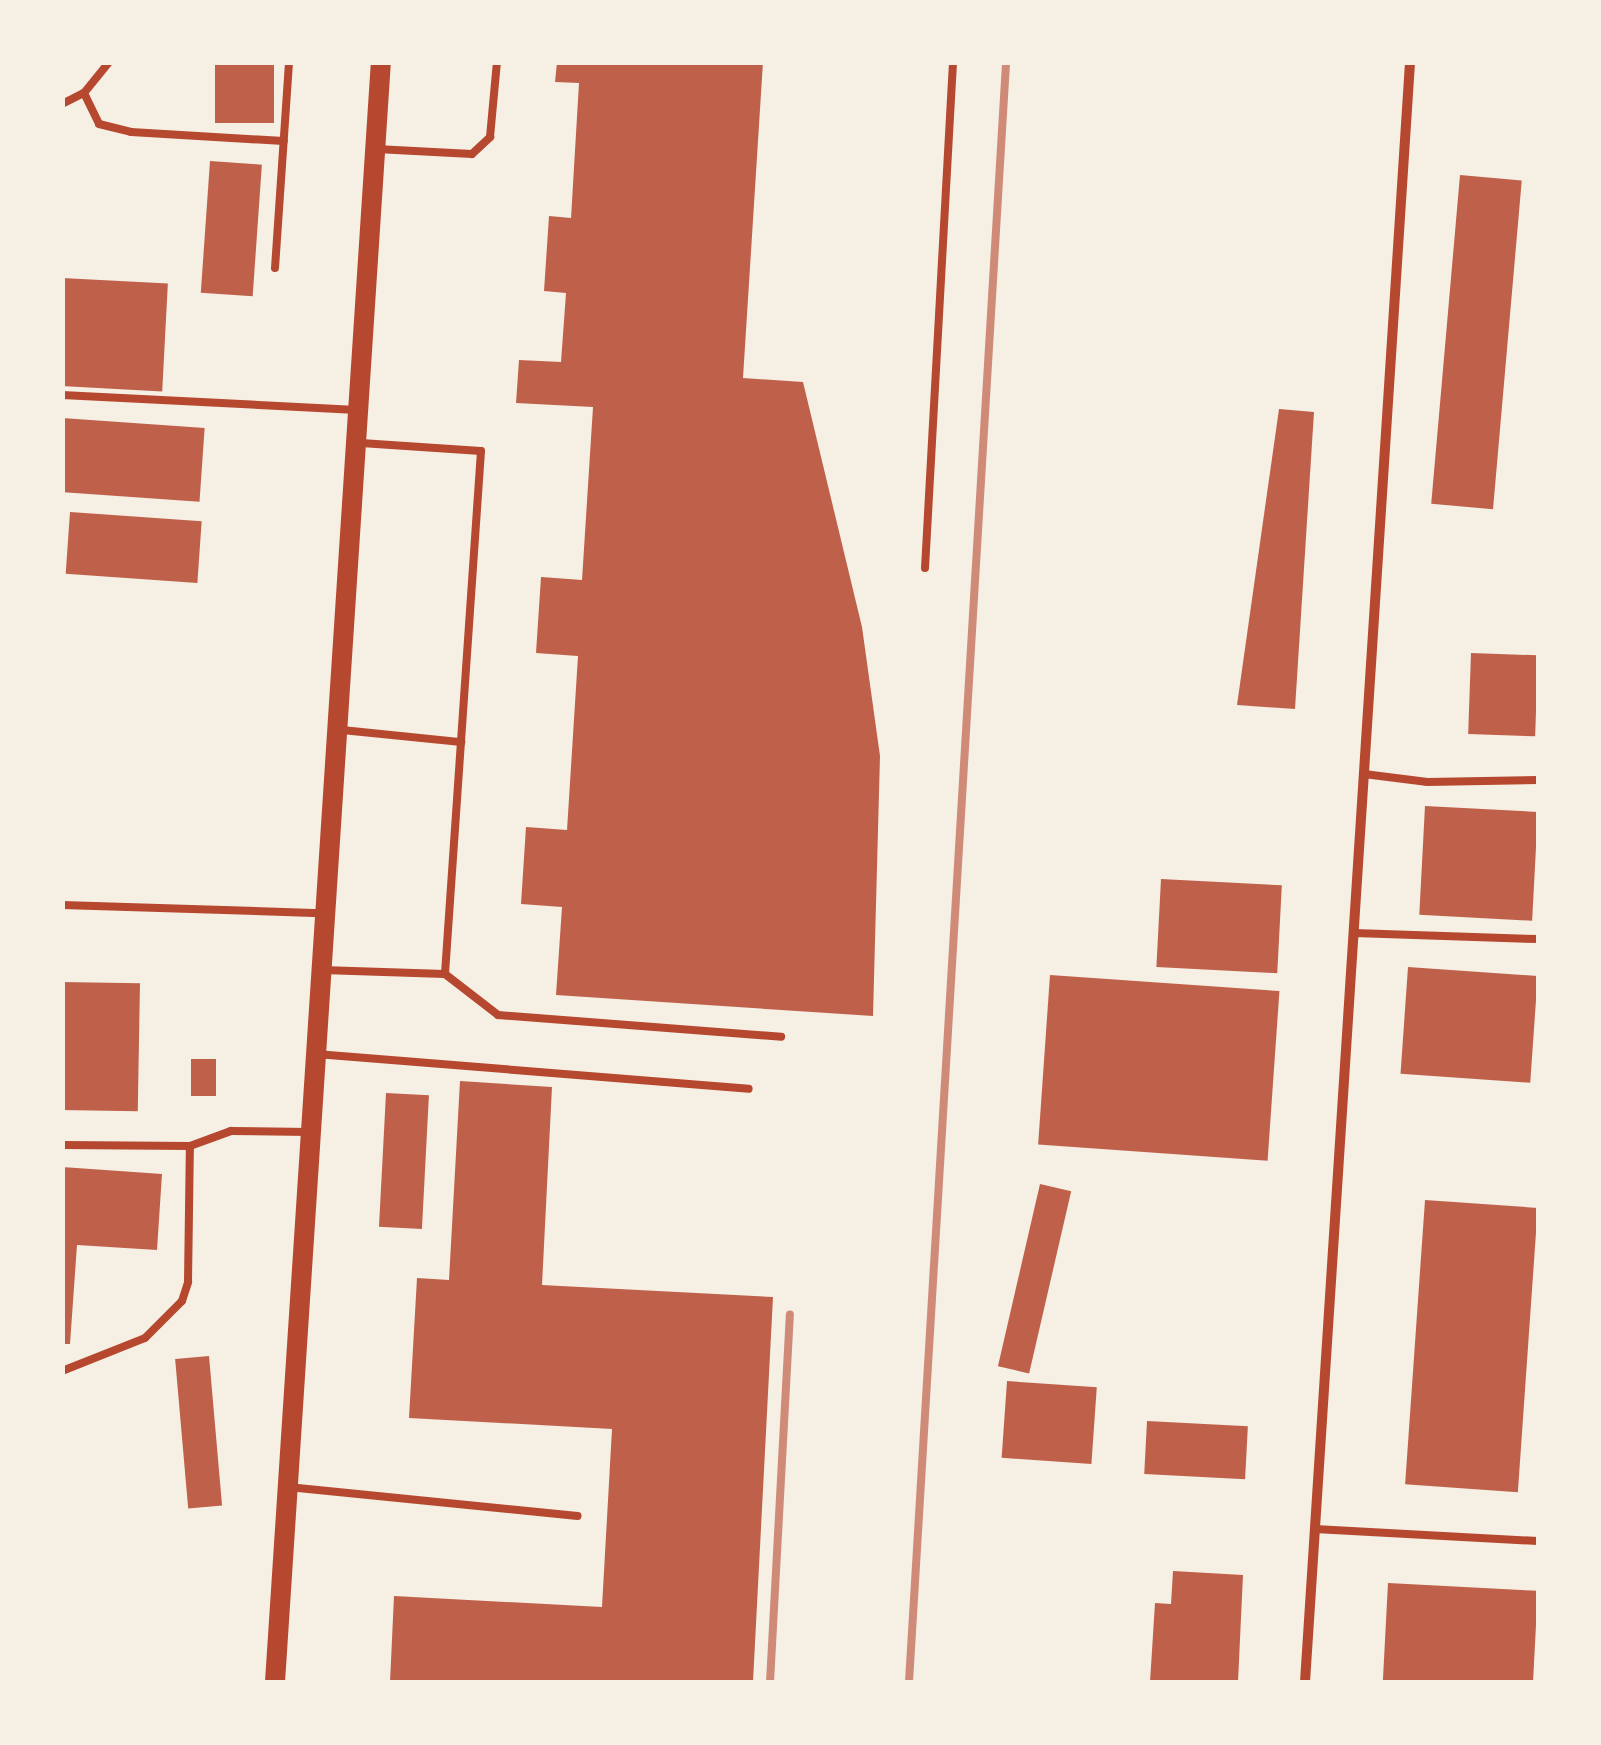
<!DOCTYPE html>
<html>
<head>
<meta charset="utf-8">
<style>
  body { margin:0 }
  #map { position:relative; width:1601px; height:1745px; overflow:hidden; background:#f6efe4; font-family:"Roboto Condensed",sans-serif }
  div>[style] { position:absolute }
  .building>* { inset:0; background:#bf614a; transform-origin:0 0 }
  .service>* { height:8px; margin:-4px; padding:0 4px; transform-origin:4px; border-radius:4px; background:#b5482f }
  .minor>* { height:10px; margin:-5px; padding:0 5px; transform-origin:5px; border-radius:5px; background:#b5482f }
  .secondary>* { height:20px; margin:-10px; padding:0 10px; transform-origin:10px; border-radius:10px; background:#b5482f }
  .rail>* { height:8px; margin:-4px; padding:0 4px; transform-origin:4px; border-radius:4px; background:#cf8b77 }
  span { translate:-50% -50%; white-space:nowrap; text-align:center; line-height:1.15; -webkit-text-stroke:10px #f6efe4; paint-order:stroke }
  .frame { position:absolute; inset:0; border:65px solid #f6efe4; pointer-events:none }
</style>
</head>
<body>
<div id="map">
  <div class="building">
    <i style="left:215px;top:62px;width:59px;height:61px"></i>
    <i style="clip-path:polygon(557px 62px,763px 62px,743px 378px,803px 382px,862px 627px,880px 756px,873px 1016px,556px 995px,562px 907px,521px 904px,526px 827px,567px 830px,578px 656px,536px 653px,541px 577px,582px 580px,593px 407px,516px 403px,519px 360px,561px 362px,566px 293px,544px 291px,549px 216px,571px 218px,579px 83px,555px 82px)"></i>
    <i style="left:210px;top:161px;width:52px;height:132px;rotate:4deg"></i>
    <i style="left:1460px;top:175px;width:62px;height:330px;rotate:5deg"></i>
    <i style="left:62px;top:278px;width:106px;height:108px;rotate:3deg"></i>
    <i style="clip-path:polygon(1279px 409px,1314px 412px,1295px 709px,1237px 705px)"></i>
    <i style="left:62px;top:418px;width:143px;height:74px;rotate:4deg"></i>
    <i style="left:70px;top:512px;width:132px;height:62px;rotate:4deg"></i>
    <i style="left:1471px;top:653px;width:67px;height:81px;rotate:2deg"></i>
    <i style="left:1425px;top:806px;width:113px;height:109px;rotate:3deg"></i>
    <i style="left:1161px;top:879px;width:121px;height:88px;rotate:3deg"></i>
    <i style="left:1408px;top:967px;width:130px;height:107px;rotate:4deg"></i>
    <i style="left:1050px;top:975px;width:230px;height:170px;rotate:4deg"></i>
    <i style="left:62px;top:982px;width:78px;height:128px;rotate:1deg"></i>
    <i style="left:191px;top:1059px;width:25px;height:37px"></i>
    <i style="clip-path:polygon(460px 1081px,552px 1087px,542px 1285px,773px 1297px,753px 1682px,390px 1682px,394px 1596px,602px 1607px,612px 1429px,409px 1418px,417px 1278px,449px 1280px)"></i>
    <i style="left:386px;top:1093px;width:43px;height:134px;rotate:3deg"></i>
    <i style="clip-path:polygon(62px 1167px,162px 1174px,157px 1250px,77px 1245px,70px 1344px,62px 1344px)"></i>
    <i style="left:1040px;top:1184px;width:32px;height:187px;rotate:13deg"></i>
    <i style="left:1425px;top:1200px;width:113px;height:285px;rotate:4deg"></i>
    <i style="left:209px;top:1356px;width:150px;height:34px;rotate:85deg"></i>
    <i style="left:1007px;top:1381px;width:90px;height:77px;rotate:4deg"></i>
    <i style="left:1147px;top:1421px;width:101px;height:53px;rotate:3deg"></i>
    <i style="clip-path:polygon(1173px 1571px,1243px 1575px,1238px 1682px,1150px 1682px,1155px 1603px,1171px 1604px)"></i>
    <i style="left:1388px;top:1583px;width:150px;height:99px;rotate:3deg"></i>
  </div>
  <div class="service">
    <i style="left:84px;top:93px;width:34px;rotate:64deg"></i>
    <i style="left:99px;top:124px;width:33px;rotate:14deg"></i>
    <i style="left:131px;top:132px;width:153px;rotate:3.4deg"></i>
    <i style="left:62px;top:104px;width:25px;rotate:-27deg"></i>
    <i style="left:84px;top:93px;width:40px;rotate:-51deg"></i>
    <i style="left:376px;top:149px;width:96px;rotate:3deg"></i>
    <i style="left:472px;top:154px;width:25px;rotate:-43deg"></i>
    <i style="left:490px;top:137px;width:75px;rotate:-84.7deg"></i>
    <i style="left:275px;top:268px;width:206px;rotate:-86.1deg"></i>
    <i style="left:62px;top:395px;width:295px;rotate:2.9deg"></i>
    <i style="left:361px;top:443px;width:120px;rotate:3.8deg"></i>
    <i style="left:481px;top:451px;width:524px;rotate:93.94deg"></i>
    <i style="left:925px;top:568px;width:507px;rotate:-86.83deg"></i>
    <i style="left:342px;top:730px;width:120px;rotate:5.8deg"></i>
    <i style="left:1364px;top:774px;width:64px;rotate:7.2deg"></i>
    <i style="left:1427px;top:782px;width:111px;rotate:-1deg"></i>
    <i style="left:62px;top:905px;width:259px;rotate:1.8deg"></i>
    <i style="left:1354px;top:933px;width:184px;rotate:1.9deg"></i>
    <i style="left:322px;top:970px;width:123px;rotate:1.9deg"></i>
    <i style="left:445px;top:974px;width:67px;rotate:37.7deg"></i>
    <i style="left:498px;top:1015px;width:284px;rotate:4.4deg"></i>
    <i style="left:316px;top:1054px;width:434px;rotate:4.6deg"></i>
    <i style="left:62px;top:1145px;width:128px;rotate:0.4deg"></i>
    <i style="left:190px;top:1146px;width:44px;rotate:-20.1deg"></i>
    <i style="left:231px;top:1131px;width:79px;rotate:0.7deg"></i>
    <i style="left:62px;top:1371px;width:89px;rotate:-21.7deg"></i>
    <i style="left:145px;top:1338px;width:52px;rotate:-45deg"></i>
    <i style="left:182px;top:1301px;width:20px;rotate:-72deg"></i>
    <i style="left:188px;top:1282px;width:136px;rotate:-89.2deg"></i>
    <i style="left:288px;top:1487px;width:291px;rotate:5.7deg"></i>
    <i style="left:1315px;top:1529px;width:223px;rotate:3.1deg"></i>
  </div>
  <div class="minor">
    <i style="left:1305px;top:1682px;width:1623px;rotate:-86.29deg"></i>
  </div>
  <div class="secondary">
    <i style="left:275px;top:1682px;width:1623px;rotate:-86.26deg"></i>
  </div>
  <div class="rail">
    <i style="left:770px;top:1682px;width:368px;rotate:-86.9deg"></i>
    <i style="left:909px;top:1682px;width:1623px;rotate:-86.57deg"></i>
  </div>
  <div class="frame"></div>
</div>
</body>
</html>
